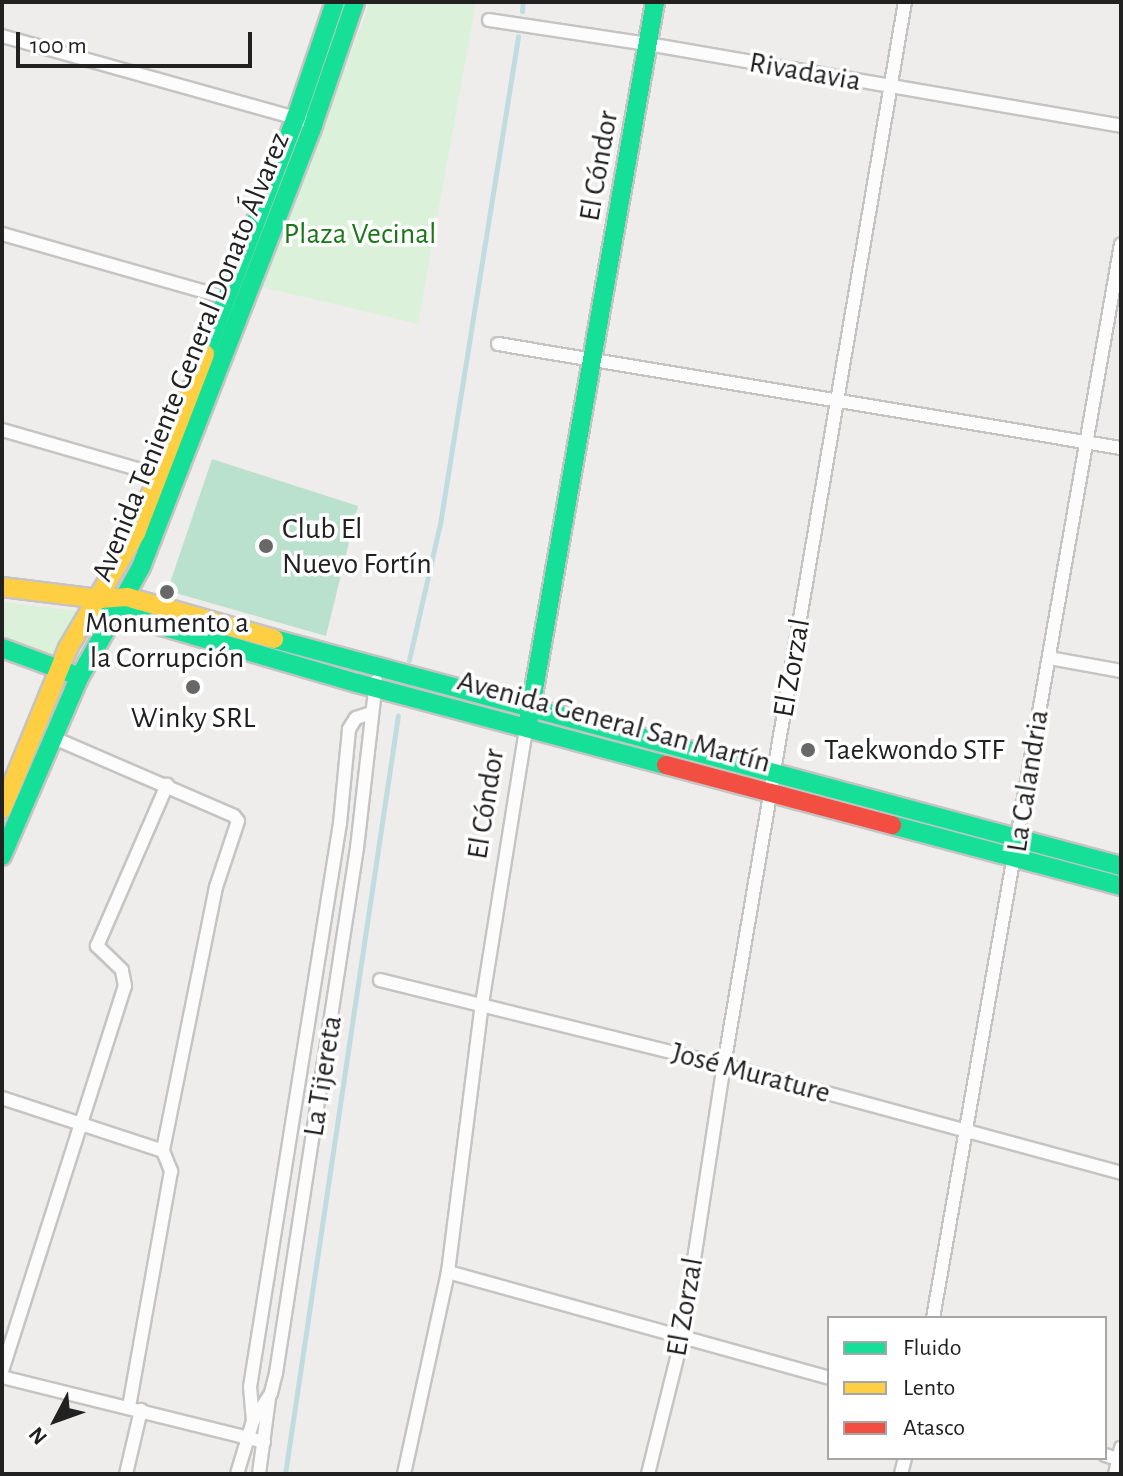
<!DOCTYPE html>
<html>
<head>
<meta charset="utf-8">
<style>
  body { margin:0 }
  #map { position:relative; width:1123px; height:1476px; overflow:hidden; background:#efedeb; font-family:"Alegreya Sans",sans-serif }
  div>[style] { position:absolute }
  .park>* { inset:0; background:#dcf1d9 }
  .pitch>* { inset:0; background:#bae1cd }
  .stream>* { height:5px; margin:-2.5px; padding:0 2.5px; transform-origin:2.5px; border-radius:2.5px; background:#c1dcdf }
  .roads { filter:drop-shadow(2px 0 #c5c4c3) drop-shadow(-2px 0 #c5c4c3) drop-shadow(0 2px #c5c4c3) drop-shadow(0 -2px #c5c4c3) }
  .street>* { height:12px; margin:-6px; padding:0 6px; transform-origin:6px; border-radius:6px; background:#fdfcfc }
  .fast>* { height:18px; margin:-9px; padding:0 9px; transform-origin:9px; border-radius:9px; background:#16e098 }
  .slow>* { height:18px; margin:-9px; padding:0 9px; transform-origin:9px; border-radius:9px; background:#ffcf43 }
  .jam>* { height:18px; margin:-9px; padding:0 9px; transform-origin:9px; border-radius:9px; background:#f24e42 }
  .dots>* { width:22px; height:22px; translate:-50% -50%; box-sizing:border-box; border:4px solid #fff; border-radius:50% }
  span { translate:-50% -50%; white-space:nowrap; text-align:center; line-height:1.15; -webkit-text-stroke:7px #fff; paint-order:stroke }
  .street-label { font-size:30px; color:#212121 }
  .park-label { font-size:30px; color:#187816 }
  .poi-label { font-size:30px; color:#212121 }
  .left { translate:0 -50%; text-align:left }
  .frame { position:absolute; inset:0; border:4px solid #212121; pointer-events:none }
  .legend { position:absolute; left:827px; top:1316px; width:280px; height:144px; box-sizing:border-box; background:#fff; border:2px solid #a6a6a6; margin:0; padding:10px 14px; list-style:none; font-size:24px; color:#212121 }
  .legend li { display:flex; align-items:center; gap:16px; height:40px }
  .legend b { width:40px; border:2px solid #a6a6a6 }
  .north { position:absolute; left:16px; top:1380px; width:80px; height:80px; -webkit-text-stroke:6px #fff; paint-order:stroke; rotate:229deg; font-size:22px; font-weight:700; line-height:32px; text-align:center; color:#212121 }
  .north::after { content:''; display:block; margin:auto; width:28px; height:36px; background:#212121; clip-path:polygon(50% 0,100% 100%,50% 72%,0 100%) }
  .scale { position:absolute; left:16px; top:32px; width:236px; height:36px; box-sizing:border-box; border:4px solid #212121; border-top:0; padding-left:10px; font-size:24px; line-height:28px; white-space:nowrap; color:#212121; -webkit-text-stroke:6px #fff; paint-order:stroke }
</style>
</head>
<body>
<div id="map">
  <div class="park">
    <i style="clip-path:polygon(370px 2px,476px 2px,418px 324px,262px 287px)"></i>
    <i style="clip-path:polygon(2px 602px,79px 611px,50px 658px,2px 642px)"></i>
  </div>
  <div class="pitch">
    <i style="clip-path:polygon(212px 459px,358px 506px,326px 636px,172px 592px,169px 586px)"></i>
  </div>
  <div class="stream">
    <i style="left:522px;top:11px;width:9px;rotate:-84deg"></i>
    <i style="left:409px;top:660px;width:139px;rotate:-77.2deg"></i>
    <i style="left:440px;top:524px;width:494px;rotate:-80.9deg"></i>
    <i style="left:285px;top:1474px;width:767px;rotate:-81.53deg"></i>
  </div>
  <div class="roads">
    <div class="street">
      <i style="left:489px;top:20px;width:161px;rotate:8.6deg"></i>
      <i style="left:648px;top:44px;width:480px;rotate:9.8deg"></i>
      <i style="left:2px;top:36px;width:313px;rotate:15.6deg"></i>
      <i style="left:2px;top:234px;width:234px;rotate:15.9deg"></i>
      <i style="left:498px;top:344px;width:632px;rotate:9.48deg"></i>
      <i style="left:2px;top:430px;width:162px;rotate:16.1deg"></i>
      <i style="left:1049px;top:658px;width:73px;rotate:10.2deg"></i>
      <i style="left:54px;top:738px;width:196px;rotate:23.4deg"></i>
      <i style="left:234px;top:816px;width:6px;rotate:51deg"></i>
      <i style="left:238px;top:821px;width:70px;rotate:108.4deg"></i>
      <i style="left:216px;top:887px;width:269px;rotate:101.4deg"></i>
      <i style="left:163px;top:1151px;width:22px;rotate:68deg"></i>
      <i style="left:171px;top:1171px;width:240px;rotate:100.1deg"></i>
      <i style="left:380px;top:980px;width:354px;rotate:13.9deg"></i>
      <i style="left:724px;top:1065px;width:411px;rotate:15.2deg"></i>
      <i style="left:2px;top:1098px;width:169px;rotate:18.2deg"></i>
      <i style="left:448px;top:1272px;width:395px;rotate:15.5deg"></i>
      <i style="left:933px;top:1318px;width:1090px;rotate:-80.07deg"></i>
      <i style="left:2px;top:1371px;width:404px;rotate:-72.3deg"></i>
      <i style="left:125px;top:986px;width:16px;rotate:-101deg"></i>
      <i style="left:122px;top:970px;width:35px;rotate:-136deg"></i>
      <i style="left:97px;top:946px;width:176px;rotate:-66.5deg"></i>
      <i style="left:2px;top:1377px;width:270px;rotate:13.9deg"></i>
      <i style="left:253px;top:1421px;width:34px;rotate:-95deg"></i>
      <i style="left:250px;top:1387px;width:571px;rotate:-80.93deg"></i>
      <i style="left:340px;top:823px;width:94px;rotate:-84.5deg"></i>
      <i style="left:349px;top:729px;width:13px;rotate:-58deg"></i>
      <i style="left:356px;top:718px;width:16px;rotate:-18deg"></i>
      <i style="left:1105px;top:1455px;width:17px;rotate:17deg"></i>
      <i style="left:126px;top:1474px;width:66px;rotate:-76.8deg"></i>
      <i style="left:237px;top:1474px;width:55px;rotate:-73.2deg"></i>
      <i style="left:253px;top:1421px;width:33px;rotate:-57deg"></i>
      <i style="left:271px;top:1393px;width:21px;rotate:-76deg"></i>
      <i style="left:276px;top:1373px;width:531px;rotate:-81.23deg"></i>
      <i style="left:357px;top:848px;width:168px;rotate:-83.5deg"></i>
      <i style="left:259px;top:1474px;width:77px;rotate:-82.5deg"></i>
      <i style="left:404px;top:1474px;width:207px;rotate:-77.7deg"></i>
      <i style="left:448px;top:1272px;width:270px;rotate:-82.8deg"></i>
      <i style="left:482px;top:1004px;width:278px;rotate:-80.9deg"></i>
      <i style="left:648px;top:1474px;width:140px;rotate:-76deg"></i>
      <i style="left:682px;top:1338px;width:276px;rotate:-81.3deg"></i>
      <i style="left:724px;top:1065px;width:1078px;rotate:-80.34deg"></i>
      <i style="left:901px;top:1474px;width:16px;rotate:-76deg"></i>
      <i style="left:1115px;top:1474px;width:27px;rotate:-77deg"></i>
    </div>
    <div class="fast">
      <i style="left:205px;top:354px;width:254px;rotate:-69deg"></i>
      <i style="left:296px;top:117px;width:121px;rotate:-71.3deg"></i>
      <i style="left:100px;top:599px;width:22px;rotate:39deg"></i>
      <i style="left:117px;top:613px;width:250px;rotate:16.3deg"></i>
      <i style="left:357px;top:683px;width:320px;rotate:14.9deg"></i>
      <i style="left:274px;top:639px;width:877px;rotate:15deg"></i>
      <i style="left:2px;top:648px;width:72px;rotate:20.2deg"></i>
      <i style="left:529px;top:718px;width:727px;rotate:-80.02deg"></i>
      <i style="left:892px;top:825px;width:237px;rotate:14.9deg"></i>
      <i style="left:2px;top:856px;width:194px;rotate:-66.6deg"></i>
      <i style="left:79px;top:678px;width:127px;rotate:-60.8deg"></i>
      <i style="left:141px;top:567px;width:474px;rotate:-68.7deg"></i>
      <i style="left:313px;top:125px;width:130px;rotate:-71.1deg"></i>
    </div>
    <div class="slow">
      <i style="left:2px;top:587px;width:99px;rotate:7deg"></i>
      <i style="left:100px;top:599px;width:27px;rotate:-4deg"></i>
      <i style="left:127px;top:597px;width:153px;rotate:15.9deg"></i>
      <i style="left:2px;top:809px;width:174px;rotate:-67.7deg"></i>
      <i style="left:68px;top:648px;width:134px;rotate:-59.4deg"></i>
      <i style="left:136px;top:533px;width:192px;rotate:-68.9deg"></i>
    </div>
    <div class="jam">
      <i style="left:666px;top:765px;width:234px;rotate:14.9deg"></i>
    </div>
  </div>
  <div class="dots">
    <i style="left:266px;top:546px;background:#696868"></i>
    <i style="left:167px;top:592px;background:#696868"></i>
    <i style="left:193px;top:687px;background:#696868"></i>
    <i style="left:808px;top:750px;background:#696868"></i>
  </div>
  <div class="street-label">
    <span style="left:805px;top:72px;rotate:10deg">Rivadavia</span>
    <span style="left:599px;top:166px;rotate:-80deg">El Cóndor</span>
    <span style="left:191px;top:357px;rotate:-68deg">Avenida Teniente General Donato Álvarez</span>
    <span style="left:792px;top:668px;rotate:-80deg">El Zorzal</span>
    <span style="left:614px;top:722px;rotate:15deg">Avenida General San Martín</span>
    <span style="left:1028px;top:781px;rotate:-81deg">La Calandria</span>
    <span style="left:486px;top:804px;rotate:-81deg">El Cóndor</span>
    <span style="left:751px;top:1073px;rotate:15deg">José Murature</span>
    <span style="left:323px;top:1076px;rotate:-81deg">La Tijereta</span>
    <span style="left:685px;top:1307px;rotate:-80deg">El Zorzal</span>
  </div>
  <div class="park-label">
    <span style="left:360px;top:234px">Plaza Vecinal</span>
  </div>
  <div class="poi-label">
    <span class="left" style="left:282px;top:546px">Club El<br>Nuevo Fortín</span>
    <span style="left:167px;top:640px">Monumento a<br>la Corrupción</span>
    <span style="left:193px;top:718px">Winky SRL</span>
    <span class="left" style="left:824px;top:750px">Taekwondo STF</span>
  </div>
  <div class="frame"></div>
  <ul class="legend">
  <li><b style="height:10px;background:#16e098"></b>Fluido</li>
  <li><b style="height:10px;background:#ffcf43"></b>Lento</li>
  <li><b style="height:10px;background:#f24e42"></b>Atasco</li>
  </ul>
  <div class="north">N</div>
  <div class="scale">100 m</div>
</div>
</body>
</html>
